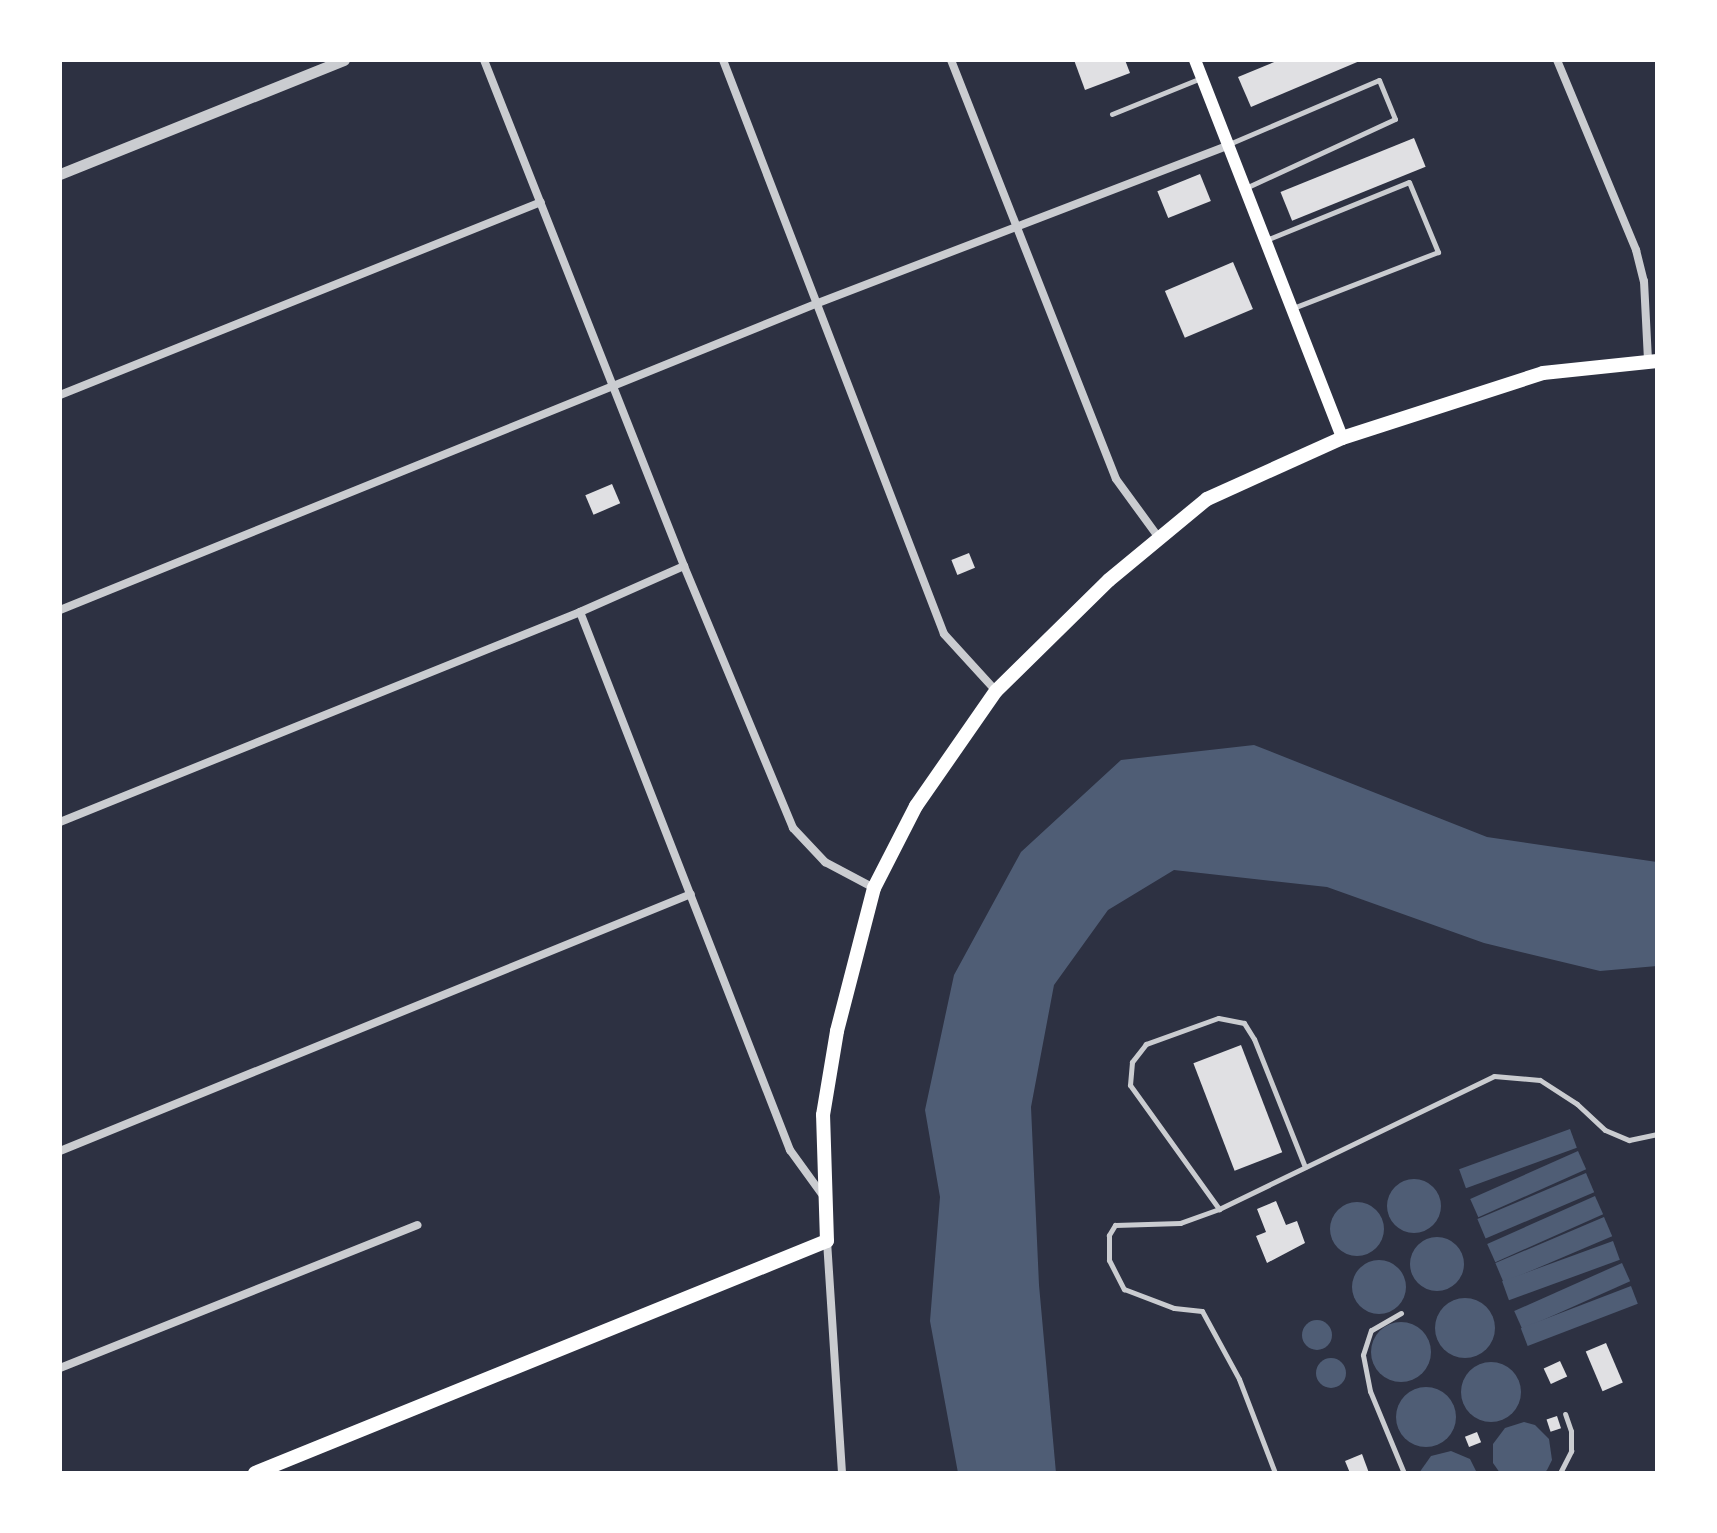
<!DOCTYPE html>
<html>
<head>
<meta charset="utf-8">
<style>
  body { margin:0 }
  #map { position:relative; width:1717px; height:1533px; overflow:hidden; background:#2d3142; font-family:"Sofia Sans Condensed",sans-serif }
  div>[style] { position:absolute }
  .water>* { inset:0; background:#4f5d75; transform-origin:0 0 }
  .round { border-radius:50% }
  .building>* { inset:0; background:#e0e0e3; transform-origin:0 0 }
  .service>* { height:5px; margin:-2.5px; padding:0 2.5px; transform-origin:2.5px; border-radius:2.5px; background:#caccd0 }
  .minor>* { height:8px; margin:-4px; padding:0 4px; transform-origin:4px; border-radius:4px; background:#caccd0 }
  .tertiary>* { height:11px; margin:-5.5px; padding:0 5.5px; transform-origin:5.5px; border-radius:5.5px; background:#caccd0 }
  .secondary>* { height:12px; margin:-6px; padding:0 6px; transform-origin:6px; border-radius:6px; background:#fff }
  .primary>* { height:14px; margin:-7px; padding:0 7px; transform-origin:7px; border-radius:7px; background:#fff }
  span { translate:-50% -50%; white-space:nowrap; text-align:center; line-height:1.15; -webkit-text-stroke:8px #fff; paint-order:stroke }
  .frame { position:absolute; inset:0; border:62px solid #fff; pointer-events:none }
</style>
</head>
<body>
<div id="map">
  <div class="water">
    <i style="clip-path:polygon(1254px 745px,1487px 837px,1657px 862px,1657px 966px,1600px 971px,1484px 943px,1327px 887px,1174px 870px,1108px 910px,1054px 985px,1031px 1107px,1039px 1285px,1056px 1473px,958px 1473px,930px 1321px,940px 1197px,925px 1110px,954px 975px,1021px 852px,1121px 760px)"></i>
    <i style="left:1570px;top:1129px;width:20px;height:118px;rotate:70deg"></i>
    <i style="left:1578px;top:1151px;width:20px;height:118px;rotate:66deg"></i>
    <i style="left:1586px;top:1173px;width:21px;height:118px;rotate:67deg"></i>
    <i class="round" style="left:1387px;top:1179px;width:54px;height:54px"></i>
    <i style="left:1595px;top:1196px;width:20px;height:118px;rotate:66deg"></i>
    <i class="round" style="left:1330px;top:1202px;width:54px;height:54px"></i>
    <i style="left:1604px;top:1217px;width:21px;height:118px;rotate:67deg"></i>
    <i class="round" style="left:1410px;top:1237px;width:54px;height:54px"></i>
    <i style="left:1613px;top:1241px;width:20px;height:118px;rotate:70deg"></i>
    <i class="round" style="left:1352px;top:1260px;width:54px;height:54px"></i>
    <i style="left:1622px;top:1263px;width:20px;height:118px;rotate:66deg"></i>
    <i style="left:1631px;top:1286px;width:19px;height:118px;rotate:69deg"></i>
    <i class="round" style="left:1435px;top:1298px;width:60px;height:60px"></i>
    <i class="round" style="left:1302px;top:1320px;width:30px;height:30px"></i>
    <i class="round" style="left:1371px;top:1322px;width:60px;height:60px"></i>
    <i class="round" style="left:1316px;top:1358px;width:30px;height:30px"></i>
    <i class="round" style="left:1461px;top:1362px;width:60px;height:60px"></i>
    <i class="round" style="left:1396px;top:1387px;width:60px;height:60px"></i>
    <i style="clip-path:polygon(1524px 1422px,1535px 1425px,1549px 1439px,1552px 1460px,1547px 1470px,1544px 1473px,1500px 1473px,1493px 1463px,1493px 1444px,1505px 1428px)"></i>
    <i style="clip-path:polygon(1451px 1451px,1470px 1459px,1477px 1473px,1419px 1473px,1431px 1456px)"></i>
  </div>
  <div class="building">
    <i style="clip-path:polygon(1074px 60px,1125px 60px,1130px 73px,1085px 90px)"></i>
    <i style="clip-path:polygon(1279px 60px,1362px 60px,1251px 107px,1238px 77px)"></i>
    <i style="left:1414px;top:138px;width:31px;height:144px;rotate:68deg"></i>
    <i style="left:1200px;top:174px;width:29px;height:46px;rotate:68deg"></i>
    <i style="left:1233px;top:262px;width:51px;height:74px;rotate:67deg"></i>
    <i style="left:612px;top:484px;width:21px;height:29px;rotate:67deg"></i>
    <i style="left:969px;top:553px;width:16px;height:19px;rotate:68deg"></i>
    <i style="left:1241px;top:1045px;width:115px;height:51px;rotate:69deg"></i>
    <i style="clip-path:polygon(1276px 1201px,1286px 1225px,1297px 1221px,1305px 1243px,1267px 1263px,1256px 1236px,1266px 1232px,1257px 1209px)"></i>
    <i style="left:1606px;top:1343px;width:43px;height:22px;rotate:67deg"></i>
    <i style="left:1560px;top:1361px;width:17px;height:18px;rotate:65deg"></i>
    <i style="left:1557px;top:1416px;width:13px;height:11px;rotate:72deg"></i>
    <i style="left:1477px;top:1432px;width:11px;height:13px;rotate:68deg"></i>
    <i style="clip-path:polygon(1362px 1454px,1369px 1473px,1350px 1473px,1345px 1461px)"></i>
  </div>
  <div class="service">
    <i style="left:1112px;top:114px;width:96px;rotate:-22deg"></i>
    <i style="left:1229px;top:144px;width:163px;rotate:-23.1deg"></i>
    <i style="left:1379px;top:80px;width:42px;rotate:67.7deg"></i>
    <i style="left:1395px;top:119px;width:164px;rotate:155.2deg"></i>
    <i style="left:1266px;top:240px;width:154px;rotate:-22.1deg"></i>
    <i style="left:1409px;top:182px;width:76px;rotate:67.5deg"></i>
    <i style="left:1438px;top:252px;width:155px;rotate:158.9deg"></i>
    <i style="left:1305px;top:1167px;width:138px;rotate:-111.7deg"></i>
    <i style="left:1254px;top:1039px;width:19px;rotate:-122deg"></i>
    <i style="left:1244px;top:1023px;width:26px;rotate:-169deg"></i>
    <i style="left:1218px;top:1018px;width:77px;rotate:160.1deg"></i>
    <i style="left:1146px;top:1044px;width:23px;rotate:128deg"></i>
    <i style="left:1132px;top:1062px;width:23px;rotate:95deg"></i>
    <i style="left:1130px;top:1085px;width:153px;rotate:54.3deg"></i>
    <i style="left:1219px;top:1209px;width:305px;rotate:-25.8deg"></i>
    <i style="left:1494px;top:1076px;width:46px;rotate:5deg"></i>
    <i style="left:1540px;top:1080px;width:44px;rotate:33deg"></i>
    <i style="left:1577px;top:1104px;width:38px;rotate:43deg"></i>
    <i style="left:1605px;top:1130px;width:26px;rotate:23deg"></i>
    <i style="left:1629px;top:1140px;width:29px;rotate:-12deg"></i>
    <i style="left:1219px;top:1209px;width:41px;rotate:160.3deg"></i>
    <i style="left:1180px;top:1223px;width:65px;rotate:178.2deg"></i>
    <i style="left:1115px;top:1225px;width:12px;rotate:121deg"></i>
    <i style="left:1109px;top:1235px;width:25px;rotate:90deg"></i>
    <i style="left:1109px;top:1260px;width:33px;rotate:63deg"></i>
    <i style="left:1124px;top:1289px;width:53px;rotate:20.8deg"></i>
    <i style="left:1174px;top:1308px;width:28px;rotate:6deg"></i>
    <i style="left:1202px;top:1311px;width:77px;rotate:61.4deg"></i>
    <i style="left:1239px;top:1379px;width:101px;rotate:69deg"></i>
    <i style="left:1401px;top:1313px;width:34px;rotate:150deg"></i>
    <i style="left:1371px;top:1330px;width:26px;rotate:108deg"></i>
    <i style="left:1363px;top:1355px;width:37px;rotate:79deg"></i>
    <i style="left:1370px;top:1391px;width:89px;rotate:67.5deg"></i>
    <i style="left:1560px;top:1473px;width:25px;rotate:-63deg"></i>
    <i style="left:1571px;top:1451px;width:20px;rotate:-90deg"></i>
    <i style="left:1571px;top:1431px;width:18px;rotate:-109deg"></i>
  </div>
  <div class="minor">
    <i style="left:484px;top:60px;width:544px;rotate:68.43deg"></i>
    <i style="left:684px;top:566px;width:284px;rotate:67.4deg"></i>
    <i style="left:793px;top:828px;width:47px;rotate:46.7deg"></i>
    <i style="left:825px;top:862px;width:55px;rotate:28deg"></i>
    <i style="left:723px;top:60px;width:615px;rotate:68.94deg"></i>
    <i style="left:944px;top:634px;width:77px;rotate:47.6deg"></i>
    <i style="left:951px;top:60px;width:450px;rotate:68.5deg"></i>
    <i style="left:1116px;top:479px;width:73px;rotate:53.9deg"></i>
    <i style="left:1557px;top:60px;width:206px;rotate:67.4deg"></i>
    <i style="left:1636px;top:250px;width:32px;rotate:76deg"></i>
    <i style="left:1644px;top:281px;width:79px;rotate:87.1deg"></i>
    <i style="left:60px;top:395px;width:518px;rotate:-21.86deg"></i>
    <i style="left:60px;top:610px;width:818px;rotate:-22.05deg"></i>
    <i style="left:818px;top:303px;width:440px;rotate:-21deg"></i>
    <i style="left:580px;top:612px;width:578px;rotate:68.68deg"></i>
    <i style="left:790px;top:1150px;width:58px;rotate:54.1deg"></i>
    <i style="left:60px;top:822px;width:561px;rotate:-21.99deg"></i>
    <i style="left:580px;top:612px;width:114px;rotate:-23.9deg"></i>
    <i style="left:60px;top:1151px;width:681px;rotate:-22.16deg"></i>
    <i style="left:827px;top:1241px;width:232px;rotate:86.3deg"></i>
    <i style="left:60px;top:1368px;width:385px;rotate:-21.8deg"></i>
  </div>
  <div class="tertiary">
    <i style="left:60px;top:174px;width:306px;rotate:-21.9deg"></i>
  </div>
  <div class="secondary">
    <i style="left:1195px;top:60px;width:406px;rotate:68.7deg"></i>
  </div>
  <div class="primary">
    <i style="left:255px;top:1473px;width:617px;rotate:-22.08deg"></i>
    <i style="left:827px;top:1241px;width:126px;rotate:-91.8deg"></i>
    <i style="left:823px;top:1115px;width:85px;rotate:-80.5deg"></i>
    <i style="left:837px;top:1031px;width:148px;rotate:-75.5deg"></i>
    <i style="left:874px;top:888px;width:92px;rotate:-62.9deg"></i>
    <i style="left:916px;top:806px;width:140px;rotate:-55.2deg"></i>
    <i style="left:996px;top:691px;width:158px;rotate:-44.5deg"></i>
    <i style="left:1109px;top:580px;width:127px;rotate:-39.6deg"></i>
    <i style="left:1207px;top:499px;width:148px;rotate:-24.3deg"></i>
    <i style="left:1342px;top:438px;width:211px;rotate:-17.9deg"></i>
    <i style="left:1543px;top:373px;width:115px;rotate:-6deg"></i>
  </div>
  <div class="frame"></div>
</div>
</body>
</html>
